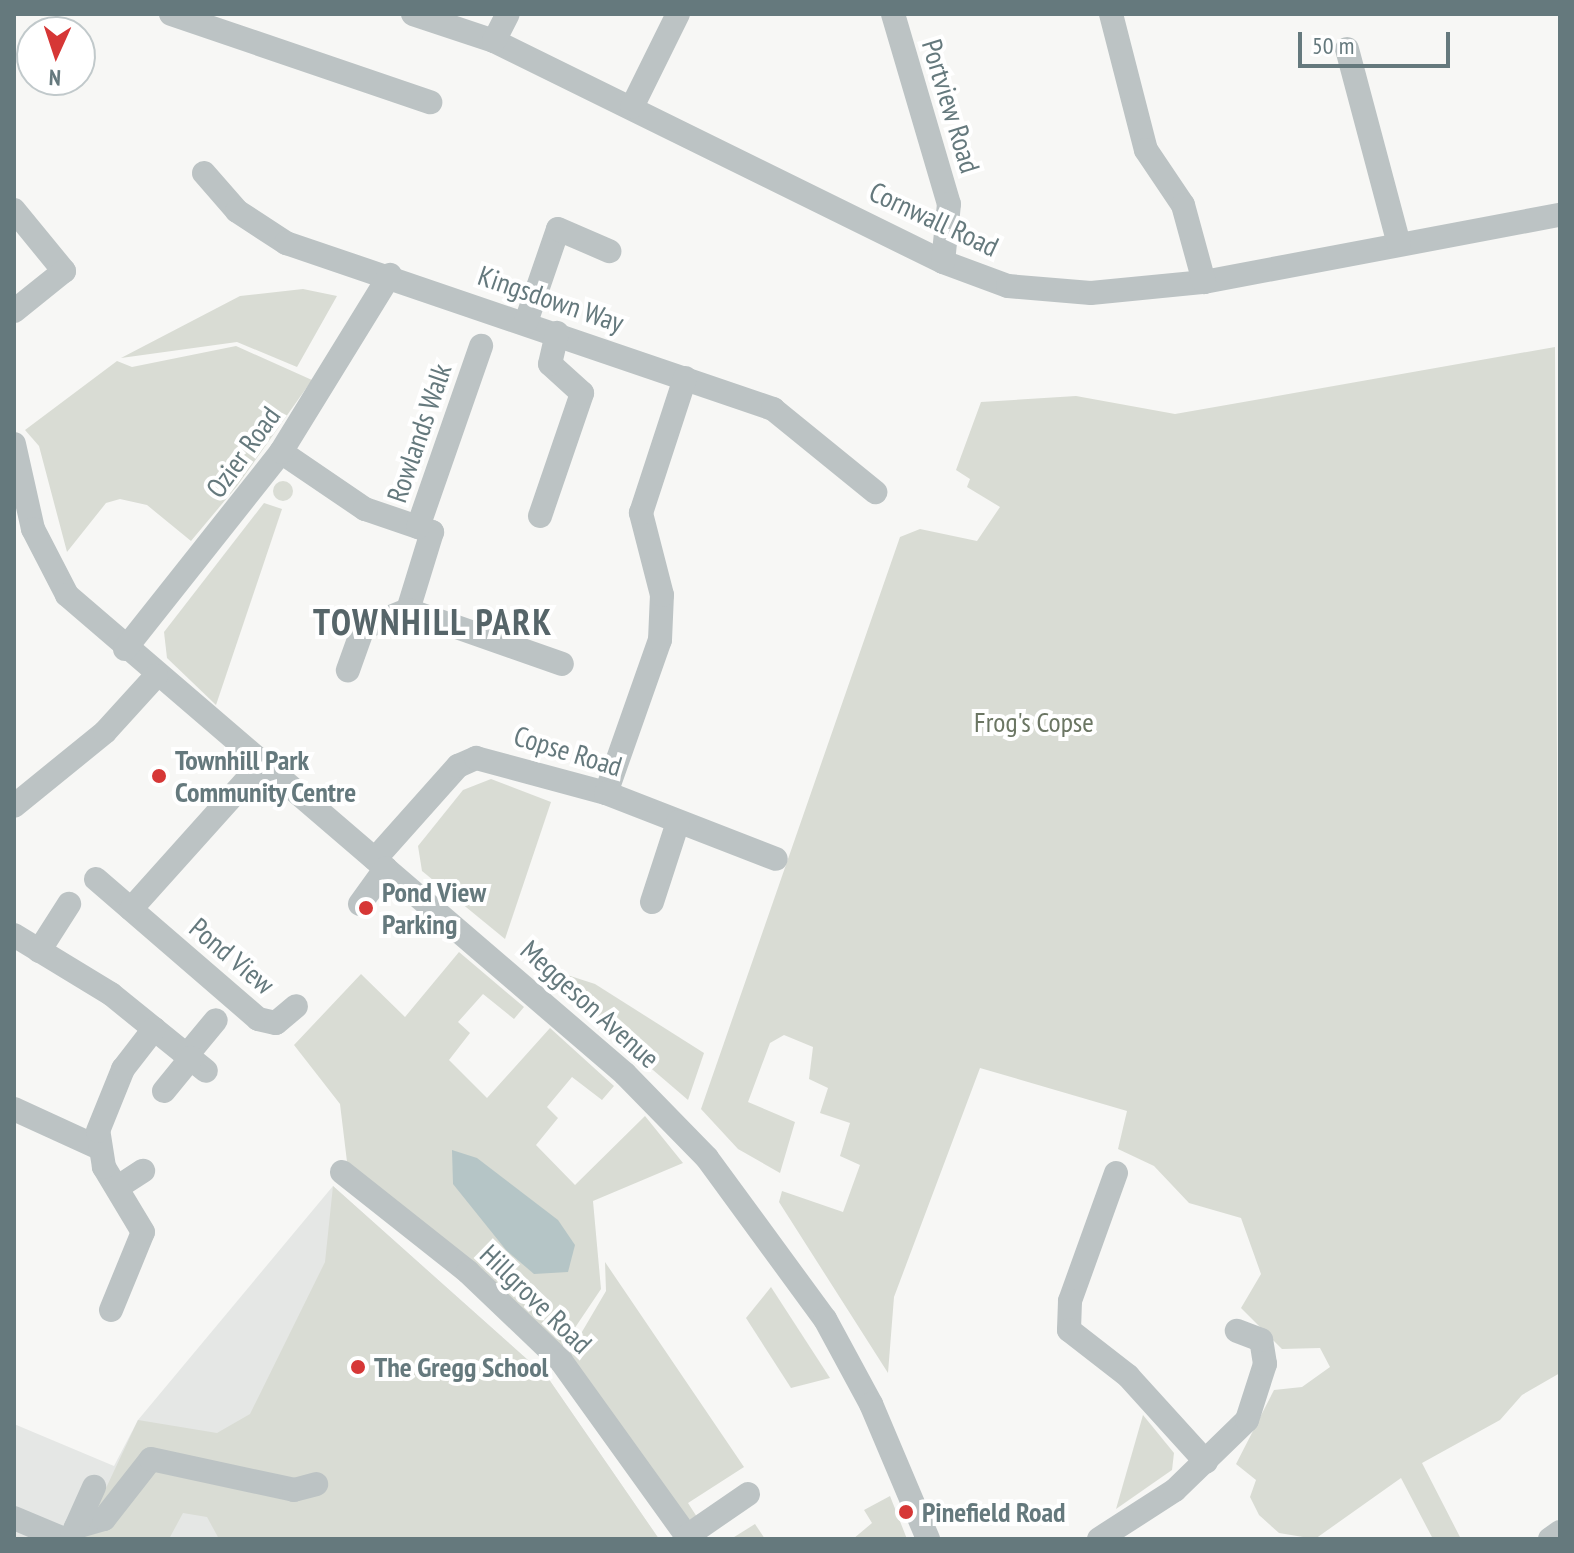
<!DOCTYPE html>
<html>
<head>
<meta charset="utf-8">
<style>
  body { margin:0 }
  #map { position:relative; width:1574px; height:1553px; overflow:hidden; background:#f7f7f5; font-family:"PT Sans Narrow",sans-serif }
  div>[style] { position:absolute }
  .built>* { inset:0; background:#e5e7e5 }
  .green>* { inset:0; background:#d9dcd4 }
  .round { border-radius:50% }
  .water>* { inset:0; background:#b5c5c6 }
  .minor>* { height:24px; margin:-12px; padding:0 12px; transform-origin:12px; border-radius:12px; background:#bcc3c4 }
  .dots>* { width:22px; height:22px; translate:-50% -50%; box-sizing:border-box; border:4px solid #fff; border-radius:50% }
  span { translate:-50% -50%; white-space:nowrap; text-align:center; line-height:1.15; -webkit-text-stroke:8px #fff; paint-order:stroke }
  .street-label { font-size:28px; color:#65797d }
  .park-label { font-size:28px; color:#6b7663 }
  .poi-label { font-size:28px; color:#65797d; font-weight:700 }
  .left { translate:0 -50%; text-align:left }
  .district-label { font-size:36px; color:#566569; font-weight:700; letter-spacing:2px }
  .frame { position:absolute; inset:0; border:16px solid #65797d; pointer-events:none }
  .north { position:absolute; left:16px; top:16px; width:80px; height:80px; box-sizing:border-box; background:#fff; border:2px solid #c1c9cb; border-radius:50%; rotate:183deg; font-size:22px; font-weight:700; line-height:32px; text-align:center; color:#65797d }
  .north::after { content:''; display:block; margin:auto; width:28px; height:36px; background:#d63736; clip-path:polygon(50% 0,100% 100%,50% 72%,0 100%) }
  .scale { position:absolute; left:1298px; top:32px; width:152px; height:36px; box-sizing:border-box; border:4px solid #65797d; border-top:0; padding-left:10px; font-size:24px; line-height:28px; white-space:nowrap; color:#65797d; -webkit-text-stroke:6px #fff; paint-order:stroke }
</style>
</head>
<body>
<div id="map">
  <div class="built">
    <i style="clip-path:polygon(333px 1186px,548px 1378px,659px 1539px,14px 1539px,14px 1424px,114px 1466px,138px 1420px)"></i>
  </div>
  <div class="green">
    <i style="clip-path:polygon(303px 289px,337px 296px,297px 367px,237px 342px,121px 358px,240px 296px)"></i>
    <i style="clip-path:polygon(236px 346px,312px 380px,237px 486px,191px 541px,147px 505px,120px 499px,106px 503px,67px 552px,39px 446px,25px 430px,117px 361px,132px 367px)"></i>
    <i style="clip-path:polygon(1555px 347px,1560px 1373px,1522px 1395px,1500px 1420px,1422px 1463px,1461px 1539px,1433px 1539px,1401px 1478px,1315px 1539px,1279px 1533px,1259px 1515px,1250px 1497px,1256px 1480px,1236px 1464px,1274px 1390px,1302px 1387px,1330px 1367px,1320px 1348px,1282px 1349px,1241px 1308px,1261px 1274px,1241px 1218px,1189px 1203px,1154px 1166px,1118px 1149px,1127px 1111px,980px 1068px,894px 1297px,888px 1373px,779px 1202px,782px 1191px,843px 1212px,860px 1165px,840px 1156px,850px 1123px,820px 1113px,828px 1088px,809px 1079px,813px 1047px,784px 1035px,770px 1043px,748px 1102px,795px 1122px,780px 1173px,738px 1149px,701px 1109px,900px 537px,920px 529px,977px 541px,1000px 507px,967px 487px,970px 479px,956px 470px,981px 402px,1076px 396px,1175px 414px)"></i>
    <i class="round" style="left:273px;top:481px;width:20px;height:20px"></i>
    <i style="clip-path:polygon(264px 503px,282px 509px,216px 705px,167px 658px,164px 632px)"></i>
    <i style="clip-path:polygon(491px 779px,551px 802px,505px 939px,422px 871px,418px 846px,463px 790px)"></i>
    <i style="clip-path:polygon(459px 952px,524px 1007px,514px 1019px,483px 994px,458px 1022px,470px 1033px,449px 1060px,487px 1098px,550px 1028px,614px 1086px,602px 1100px,572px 1077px,547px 1107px,558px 1118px,536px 1145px,575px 1185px,645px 1116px,683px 1163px,593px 1201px,601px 1289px,560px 1350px,348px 1170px,340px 1104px,294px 1045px,361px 974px,405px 1017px)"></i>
    <i style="clip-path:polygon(527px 962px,595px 984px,704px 1053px,688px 1100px)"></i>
    <i style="clip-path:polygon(333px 1186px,548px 1378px,659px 1539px,219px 1539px,207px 1517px,183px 1513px,169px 1539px,82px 1539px,138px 1420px,217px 1433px,250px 1414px,325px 1262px)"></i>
    <i style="clip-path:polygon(605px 1262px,744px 1467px,688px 1503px,697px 1517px,688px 1520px,566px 1359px,606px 1291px)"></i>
    <i style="clip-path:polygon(771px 1287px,830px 1378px,791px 1388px,746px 1318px)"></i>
    <i style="clip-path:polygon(1143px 1415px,1174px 1453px,1172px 1470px,1116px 1509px)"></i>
    <i style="clip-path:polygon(890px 1496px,907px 1539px,853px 1539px,872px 1523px,864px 1510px)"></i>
    <i style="clip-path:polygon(755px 1524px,765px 1539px,731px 1539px)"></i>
  </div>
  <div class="water">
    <i style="clip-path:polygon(452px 1150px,477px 1158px,558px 1220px,575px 1245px,568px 1272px,534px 1274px,506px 1250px,453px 1184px)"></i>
  </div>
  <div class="minor">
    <i style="left:171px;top:14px;width:274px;rotate:18.8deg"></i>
    <i style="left:413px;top:14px;width:85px;rotate:18.4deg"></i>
    <i style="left:494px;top:41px;width:500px;rotate:26.21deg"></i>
    <i style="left:943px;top:262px;width:69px;rotate:20.3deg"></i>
    <i style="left:1008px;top:286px;width:83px;rotate:4.8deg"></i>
    <i style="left:1091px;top:293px;width:114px;rotate:-5.6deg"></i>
    <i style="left:1204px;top:282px;width:362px;rotate:-10.7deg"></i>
    <i style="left:893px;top:14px;width:198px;rotate:73.6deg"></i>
    <i style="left:949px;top:204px;width:58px;rotate:95.9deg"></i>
    <i style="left:1111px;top:14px;width:140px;rotate:75.6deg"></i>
    <i style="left:1146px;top:150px;width:66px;rotate:56.1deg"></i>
    <i style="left:1183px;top:205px;width:80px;rotate:74.7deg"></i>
    <i style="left:494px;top:41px;width:30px;rotate:-63deg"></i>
    <i style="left:1347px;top:49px;width:202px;rotate:75.1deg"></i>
    <i style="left:632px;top:107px;width:104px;rotate:-63.7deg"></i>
    <i style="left:204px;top:173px;width:50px;rotate:49deg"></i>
    <i style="left:237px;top:211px;width:59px;rotate:33.1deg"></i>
    <i style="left:286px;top:243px;width:515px;rotate:18.82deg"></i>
    <i style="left:773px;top:409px;width:132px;rotate:39.1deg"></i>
    <i style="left:14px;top:210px;width:79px;rotate:50.7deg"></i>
    <i style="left:64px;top:271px;width:64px;rotate:141.3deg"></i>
    <i style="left:526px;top:322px;width:98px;rotate:-71deg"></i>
    <i style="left:558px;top:229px;width:56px;rotate:23.3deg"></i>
    <i style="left:14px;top:444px;width:87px;rotate:77.4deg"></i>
    <i style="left:33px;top:529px;width:74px;rotate:62.7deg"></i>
    <i style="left:67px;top:595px;width:735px;rotate:40.64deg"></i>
    <i style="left:625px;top:1074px;width:117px;rotate:45.7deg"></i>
    <i style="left:707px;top:1158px;width:200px;rotate:53.8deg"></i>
    <i style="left:825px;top:1319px;width:97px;rotate:61.6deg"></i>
    <i style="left:871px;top:1404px;width:147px;rotate:67.1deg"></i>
    <i style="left:281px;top:452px;width:102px;rotate:34.2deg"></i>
    <i style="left:365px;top:509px;width:71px;rotate:18.9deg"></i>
    <i style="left:432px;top:532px;width:82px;rotate:107.1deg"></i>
    <i style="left:408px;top:610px;width:48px;rotate:158.2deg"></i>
    <i style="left:363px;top:628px;width:45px;rotate:109.7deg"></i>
    <i style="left:540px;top:516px;width:130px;rotate:-71.1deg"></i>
    <i style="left:582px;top:393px;width:43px;rotate:-137.8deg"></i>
    <i style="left:550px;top:364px;width:32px;rotate:-77deg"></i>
    <i style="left:418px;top:527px;width:192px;rotate:-70.8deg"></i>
    <i style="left:408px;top:610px;width:163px;rotate:19.3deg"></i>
    <i style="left:125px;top:649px;width:251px;rotate:-51.6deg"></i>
    <i style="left:281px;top:452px;width:208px;rotate:-58.4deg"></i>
    <i style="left:606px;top:793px;width:162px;rotate:-70.6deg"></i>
    <i style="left:660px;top:640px;width:45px;rotate:-87.5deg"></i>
    <i style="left:662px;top:595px;width:85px;rotate:-104.4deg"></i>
    <i style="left:641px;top:513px;width:142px;rotate:-71.9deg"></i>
    <i style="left:14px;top:806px;width:117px;rotate:-39.1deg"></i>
    <i style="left:105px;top:732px;width:76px;rotate:-47.7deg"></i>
    <i style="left:375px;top:859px;width:125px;rotate:-48.3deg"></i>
    <i style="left:458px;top:766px;width:20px;rotate:-24deg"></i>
    <i style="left:476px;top:758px;width:135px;rotate:15.1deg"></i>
    <i style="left:606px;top:793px;width:182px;rotate:21.2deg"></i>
    <i style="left:96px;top:879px;width:214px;rotate:40.8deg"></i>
    <i style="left:258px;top:1019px;width:18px;rotate:13deg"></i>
    <i style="left:276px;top:1023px;width:26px;rotate:-40deg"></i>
    <i style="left:652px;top:902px;width:84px;rotate:-72deg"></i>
    <i style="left:360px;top:904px;width:44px;rotate:-54.2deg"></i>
    <i style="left:131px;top:909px;width:193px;rotate:-48.1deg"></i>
    <i style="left:14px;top:935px;width:114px;rotate:31.3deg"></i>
    <i style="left:111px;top:994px;width:122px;rotate:39deg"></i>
    <i style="left:39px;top:951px;width:56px;rotate:-57.4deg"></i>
    <i style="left:187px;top:1055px;width:45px;rotate:-50.4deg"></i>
    <i style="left:164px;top:1091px;width:43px;rotate:-50.7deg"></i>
    <i style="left:14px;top:1109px;width:91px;rotate:24.6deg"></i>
    <i style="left:342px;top:1172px;width:161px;rotate:38.4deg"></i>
    <i style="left:468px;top:1272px;width:129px;rotate:43.7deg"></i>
    <i style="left:561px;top:1361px;width:219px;rotate:54.3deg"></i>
    <i style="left:1116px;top:1173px;width:136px;rotate:109.8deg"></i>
    <i style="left:1070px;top:1301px;width:29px;rotate:92deg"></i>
    <i style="left:1069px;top:1330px;width:75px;rotate:37.9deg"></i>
    <i style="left:1128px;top:1376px;width:116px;rotate:47.8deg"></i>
    <i style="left:118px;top:1187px;width:30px;rotate:-33deg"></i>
    <i style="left:111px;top:1310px;width:84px;rotate:-67.7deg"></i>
    <i style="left:143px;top:1232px;width:76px;rotate:-121deg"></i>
    <i style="left:104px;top:1167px;width:36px;rotate:-99deg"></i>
    <i style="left:98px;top:1131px;width:67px;rotate:-68deg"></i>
    <i style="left:123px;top:1069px;width:51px;rotate:-52.2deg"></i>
    <i style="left:14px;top:1518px;width:54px;rotate:22.8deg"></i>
    <i style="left:76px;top:1527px;width:29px;rotate:-16deg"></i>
    <i style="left:104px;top:1519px;width:76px;rotate:-51.9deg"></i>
    <i style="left:151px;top:1459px;width:146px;rotate:12.2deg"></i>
    <i style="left:294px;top:1490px;width:23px;rotate:-15deg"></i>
    <i style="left:72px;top:1536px;width:54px;rotate:-65.8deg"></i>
    <i style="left:687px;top:1536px;width:74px;rotate:-34.5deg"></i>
    <i style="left:1099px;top:1539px;width:90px;rotate:-32.8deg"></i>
    <i style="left:1175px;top:1490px;width:100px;rotate:-44.2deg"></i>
    <i style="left:1247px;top:1420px;width:59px;rotate:-72.2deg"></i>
    <i style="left:1265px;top:1364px;width:24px;rotate:-99deg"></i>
    <i style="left:1261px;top:1340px;width:26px;rotate:-159deg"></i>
    <i style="left:1550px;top:1539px;width:12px;rotate:-35deg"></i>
  </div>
  <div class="dots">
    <i style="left:159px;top:776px;background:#d63736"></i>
    <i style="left:366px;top:908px;background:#d63736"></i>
    <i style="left:358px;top:1367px;background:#d63736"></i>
    <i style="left:906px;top:1512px;background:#d63736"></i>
  </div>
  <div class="street-label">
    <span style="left:951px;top:106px;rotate:73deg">Portview Road</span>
    <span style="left:934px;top:219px;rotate:25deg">Cornwall Road</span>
    <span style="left:551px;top:299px;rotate:19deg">Kingsdown Way</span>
    <span style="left:419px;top:433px;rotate:-71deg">Rowlands Walk</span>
    <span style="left:243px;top:452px;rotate:-54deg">Ozier Road</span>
    <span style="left:568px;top:751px;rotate:17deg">Copse Road</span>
    <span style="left:232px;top:956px;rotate:40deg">Pond View</span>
    <span style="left:590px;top:1004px;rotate:42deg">Meggeson Avenue</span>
    <span style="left:536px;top:1299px;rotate:44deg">Hillgrove Road</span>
  </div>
  <div class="park-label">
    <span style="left:1034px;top:722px">Frog's Copse</span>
  </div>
  <div class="poi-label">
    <span class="left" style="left:175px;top:776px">Townhill Park<br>Community Centre</span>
    <span class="left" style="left:382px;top:908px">Pond View<br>Parking</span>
    <span class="left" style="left:374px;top:1367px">The Gregg School</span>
    <span class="left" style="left:922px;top:1512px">Pinefield Road</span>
  </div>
  <div class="district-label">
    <span style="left:433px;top:622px">TOWNHILL PARK</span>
  </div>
  <div class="frame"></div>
  <div class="north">N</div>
  <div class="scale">50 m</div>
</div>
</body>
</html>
